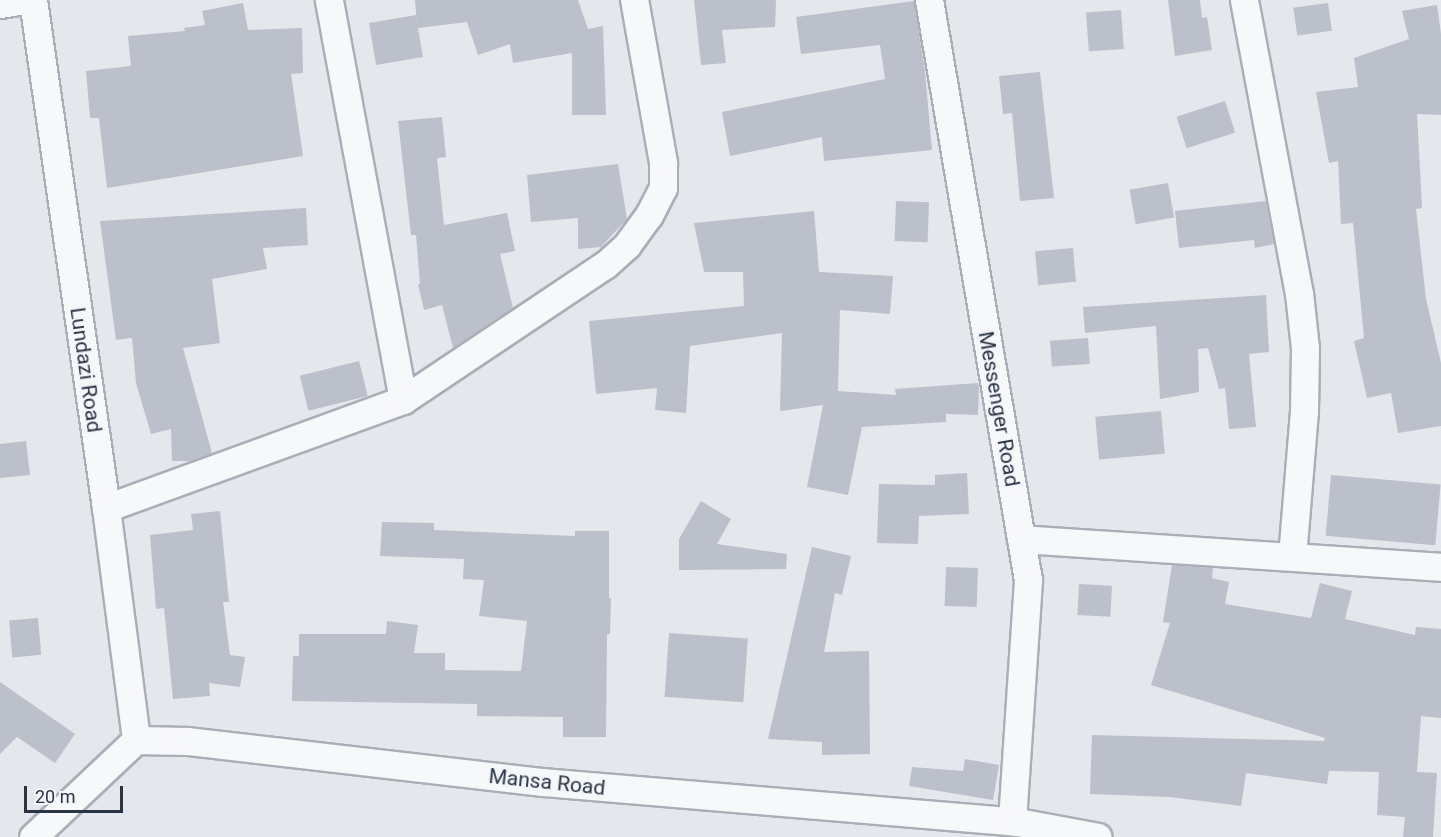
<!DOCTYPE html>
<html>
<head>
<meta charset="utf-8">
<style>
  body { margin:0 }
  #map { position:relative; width:1441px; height:837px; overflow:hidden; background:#e4e7ec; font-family:Roboto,sans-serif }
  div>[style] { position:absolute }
  .building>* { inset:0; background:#bbc0ca; transform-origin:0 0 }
  .roads { filter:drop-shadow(2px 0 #a9aeb7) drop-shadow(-2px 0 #a9aeb7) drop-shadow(0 2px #a9aeb7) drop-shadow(0 -2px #a9aeb7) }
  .minor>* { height:27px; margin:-13.5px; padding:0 13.5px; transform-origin:13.5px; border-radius:13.5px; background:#f7f8fa }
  span { translate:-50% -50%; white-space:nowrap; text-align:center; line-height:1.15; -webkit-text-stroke:5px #f4f6f9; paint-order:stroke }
  .street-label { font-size:21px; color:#2b3445 }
  .scale { position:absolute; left:24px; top:786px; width:99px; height:27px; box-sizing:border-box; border:3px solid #2b3445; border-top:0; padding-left:8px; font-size:18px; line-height:21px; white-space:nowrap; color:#2b3445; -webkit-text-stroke:4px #f4f6f9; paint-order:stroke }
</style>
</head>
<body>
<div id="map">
  <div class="building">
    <i style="clip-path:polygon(415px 0,578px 0,588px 29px,603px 26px,606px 115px,572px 115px,572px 53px,513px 63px,510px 44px,478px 55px,467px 22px,418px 28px,423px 57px,376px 65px,369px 23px,416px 15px,417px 24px)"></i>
    <i style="clip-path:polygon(694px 0,776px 0,775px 27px,722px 30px,726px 63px,701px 65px)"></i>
    <i style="clip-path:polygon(1168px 0,1200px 0,1202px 18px,1207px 17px,1212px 50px,1175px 56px)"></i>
    <i style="clip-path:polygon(914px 1px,925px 72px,932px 150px,824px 161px,822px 137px,730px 156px,722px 112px,885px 79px,880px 45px,801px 54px,796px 17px)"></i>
    <i style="clip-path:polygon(243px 3px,248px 30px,302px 28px,303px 73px,291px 74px,303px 156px,107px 188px,99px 118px,90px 118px,86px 71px,131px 66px,128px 36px,185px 31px,184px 28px,205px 25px,202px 11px)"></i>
    <i style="left:1328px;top:3px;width:28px;height:35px;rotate:82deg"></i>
    <i style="clip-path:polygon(1437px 5px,1441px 34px,1441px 115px,1417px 114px,1422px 208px,1416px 209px,1426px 299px,1441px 363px,1441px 426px,1398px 433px,1391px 393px,1367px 398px,1354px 341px,1364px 338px,1353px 223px,1341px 224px,1338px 161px,1329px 163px,1316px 92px,1358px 87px,1354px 58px,1409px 39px,1402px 11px)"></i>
    <i style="left:1121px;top:10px;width:39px;height:35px;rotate:86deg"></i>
    <i style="clip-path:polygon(1040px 72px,1054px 198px,1020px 201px,1012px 113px,1003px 114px,999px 76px)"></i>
    <i style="left:1225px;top:101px;width:33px;height:51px;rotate:72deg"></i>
    <i style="clip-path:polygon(442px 117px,446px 157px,437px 158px,444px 225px,507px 213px,515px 251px,500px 254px,513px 308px,453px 348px,442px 305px,424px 310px,418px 284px,420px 284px,416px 235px,411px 235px,398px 121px)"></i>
    <i style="clip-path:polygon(618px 164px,627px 219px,601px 247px,578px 249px,578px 218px,531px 222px,527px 175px)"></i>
    <i style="left:1168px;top:183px;width:35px;height:39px;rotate:80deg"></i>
    <i style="left:896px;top:201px;width:33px;height:40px;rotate:2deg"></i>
    <i style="clip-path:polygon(1266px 201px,1274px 244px,1255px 248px,1254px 240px,1179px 248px,1175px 211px)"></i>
    <i style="clip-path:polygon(306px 208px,308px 245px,263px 248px,267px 269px,212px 279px,220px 343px,183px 348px,212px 453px,190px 461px,172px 461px,171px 429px,151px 434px,136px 383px,132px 338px,116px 340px,100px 221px)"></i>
    <i style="clip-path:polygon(814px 211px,819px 272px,893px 276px,890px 314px,840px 310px,838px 391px,896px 395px,895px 389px,978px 383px,979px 388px,978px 415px,946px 414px,946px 422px,862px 427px,848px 495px,807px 487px,823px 405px,780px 411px,782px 333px,690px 346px,686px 413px,655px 410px,657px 388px,596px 394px,589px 321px,744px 306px,743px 272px,704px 272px,694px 223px)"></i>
    <i style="left:1073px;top:248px;width:34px;height:38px;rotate:85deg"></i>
    <i style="clip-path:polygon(1266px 295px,1269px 352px,1249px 354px,1256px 427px,1229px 429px,1225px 388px,1219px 389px,1208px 348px,1198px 349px,1199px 392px,1160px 399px,1156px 326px,1085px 333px,1083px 307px)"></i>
    <i style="left:1088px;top:338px;width:26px;height:38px;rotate:86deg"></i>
    <i style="left:359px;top:361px;width:36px;height:61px;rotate:76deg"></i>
    <i style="left:1161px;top:411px;width:43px;height:66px;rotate:85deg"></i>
    <i style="clip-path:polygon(26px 441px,30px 475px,0 478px,0 444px)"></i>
    <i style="clip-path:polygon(967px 473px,969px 514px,919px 516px,918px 544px,877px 543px,879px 484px,935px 485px,935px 475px)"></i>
    <i style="left:1331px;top:475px;width:110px;height:61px;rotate:5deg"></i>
    <i style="clip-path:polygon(701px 501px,731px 519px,717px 544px,787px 554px,786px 569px,679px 570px,679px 539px)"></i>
    <i style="clip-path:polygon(220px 511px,229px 602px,223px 602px,230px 655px,245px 657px,240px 687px,209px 683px,210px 696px,173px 699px,164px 608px,156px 609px,150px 535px,193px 530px,191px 514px)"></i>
    <i style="clip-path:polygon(382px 522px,434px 523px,434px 530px,575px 536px,575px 531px,609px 531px,609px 598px,611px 598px,610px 634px,607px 634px,606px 737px,563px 737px,563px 717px,477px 716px,477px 704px,292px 701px,293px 656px,299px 656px,299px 634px,386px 634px,387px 621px,418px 625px,414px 653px,445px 653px,445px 670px,521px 671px,527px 621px,479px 616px,484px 580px,463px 579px,464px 559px,380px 556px)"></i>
    <i style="clip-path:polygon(812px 547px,851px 556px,842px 595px,835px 593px,824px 652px,869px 651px,870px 754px,822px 755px,822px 742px,768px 739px)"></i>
    <i style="clip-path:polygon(1172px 565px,1213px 568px,1212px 578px,1229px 582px,1225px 604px,1311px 618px,1320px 583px,1352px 591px,1345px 619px,1415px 635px,1416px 627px,1441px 629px,1441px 718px,1421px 716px,1417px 772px,1437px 773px,1433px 837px,1403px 837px,1405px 817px,1377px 815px,1379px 772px,1329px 771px,1327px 784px,1246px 773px,1241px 806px,1170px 797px,1090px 794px,1092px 735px,1324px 741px,1325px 738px,1151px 685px,1170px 623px,1163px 622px)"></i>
    <i style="left:946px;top:567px;width:32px;height:39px;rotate:2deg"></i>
    <i style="left:1079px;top:584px;width:33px;height:31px;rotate:3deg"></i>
    <i style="left:38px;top:618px;width:37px;height:29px;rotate:85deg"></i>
    <i style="left:669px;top:633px;width:79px;height:64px;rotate:4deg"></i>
    <i style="clip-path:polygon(0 682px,75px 734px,55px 763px,17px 737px,0 754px)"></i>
    <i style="clip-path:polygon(965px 759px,999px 765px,993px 800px,909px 786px,912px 767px,963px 771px)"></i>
  </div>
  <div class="roads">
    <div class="minor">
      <i style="left:33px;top:0;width:513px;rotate:81.82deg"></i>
      <i style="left:106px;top:508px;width:234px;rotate:82.6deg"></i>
      <i style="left:929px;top:0;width:588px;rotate:80.31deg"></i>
      <i style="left:1028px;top:580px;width:242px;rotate:93.8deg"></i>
      <i style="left:1244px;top:0;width:298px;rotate:79.4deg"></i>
      <i style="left:1299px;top:293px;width:55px;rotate:83.8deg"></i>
      <i style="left:1305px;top:348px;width:63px;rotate:90.9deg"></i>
      <i style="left:1304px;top:411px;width:145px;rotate:94.7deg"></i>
      <i style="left:0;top:4px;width:24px;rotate:-9deg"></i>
      <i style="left:403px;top:400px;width:243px;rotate:-33.8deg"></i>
      <i style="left:605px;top:265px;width:30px;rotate:-42deg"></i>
      <i style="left:627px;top:245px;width:37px;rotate:-54deg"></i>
      <i style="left:649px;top:215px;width:30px;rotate:-63deg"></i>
      <i style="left:663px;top:188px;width:26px;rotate:-90deg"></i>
      <i style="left:663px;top:162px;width:165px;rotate:-100.1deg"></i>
      <i style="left:106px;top:508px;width:316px;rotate:-20deg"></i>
      <i style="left:403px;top:400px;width:407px;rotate:-100.5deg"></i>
      <i style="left:1021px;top:539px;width:421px;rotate:3.8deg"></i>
      <i style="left:33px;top:837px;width:141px;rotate:-43.3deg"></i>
      <i style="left:136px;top:740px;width:51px;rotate:1.1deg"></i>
      <i style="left:187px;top:741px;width:358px;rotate:6.6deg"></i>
      <i style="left:543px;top:782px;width:471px;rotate:4.8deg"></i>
      <i style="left:1012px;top:821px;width:87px;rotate:10.5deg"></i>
    </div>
  </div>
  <div class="street-label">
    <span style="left:86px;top:370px;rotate:82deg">Lundazi Road</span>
    <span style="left:999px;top:409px;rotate:80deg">Messenger Road</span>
    <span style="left:547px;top:782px;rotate:6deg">Mansa Road</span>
  </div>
  <div class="scale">20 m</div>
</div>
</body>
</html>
